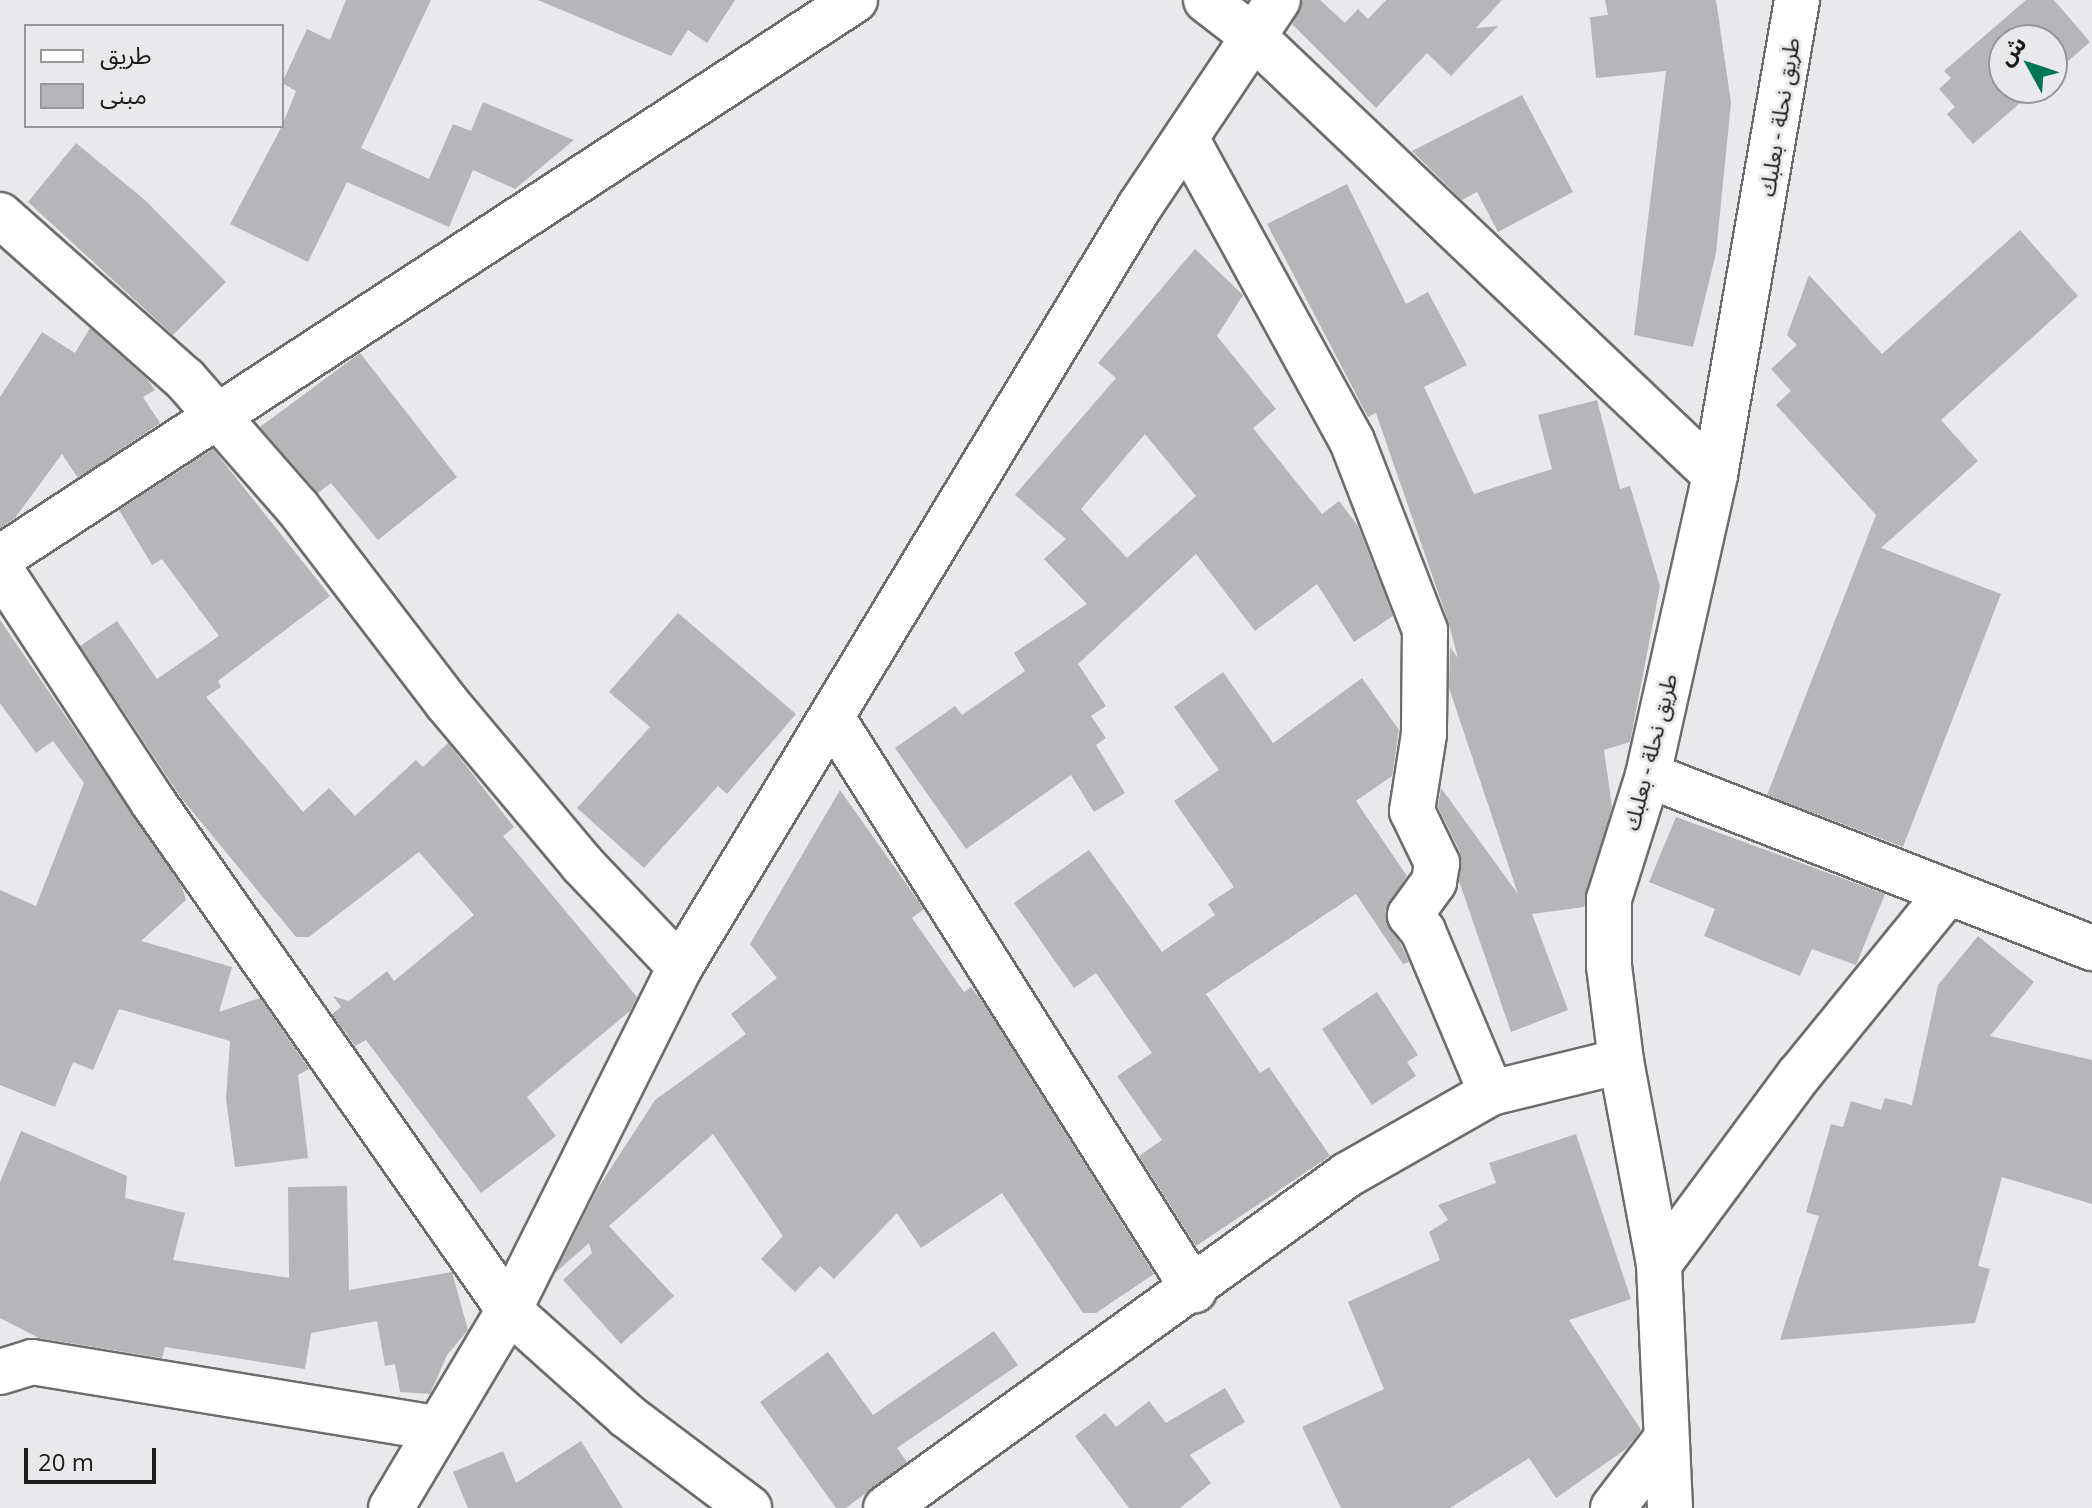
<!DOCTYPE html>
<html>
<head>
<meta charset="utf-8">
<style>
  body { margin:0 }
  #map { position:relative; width:2092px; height:1508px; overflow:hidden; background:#e9e8eb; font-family:"Open Sans","Noto Sans Arabic",sans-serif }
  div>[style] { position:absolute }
  .building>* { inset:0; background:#b6b5b8 }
  .roads { filter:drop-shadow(2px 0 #6d6c6e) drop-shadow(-2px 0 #6d6c6e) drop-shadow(0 2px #6d6c6e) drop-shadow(0 -2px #6d6c6e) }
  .minor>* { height:44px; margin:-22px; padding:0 22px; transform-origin:22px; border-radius:22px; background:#fff }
  .tertiary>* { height:44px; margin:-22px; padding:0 22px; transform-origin:22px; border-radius:22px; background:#fff }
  span { translate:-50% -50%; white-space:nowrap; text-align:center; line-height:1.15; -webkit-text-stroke:6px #e9e8eb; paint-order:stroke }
  .street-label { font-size:22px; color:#1c1c1d }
  .legend { position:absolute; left:24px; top:24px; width:260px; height:104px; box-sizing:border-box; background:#e9e8eb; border:2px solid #979699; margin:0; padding:10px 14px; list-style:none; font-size:24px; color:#1c1c1d }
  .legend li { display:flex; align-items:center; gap:16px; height:40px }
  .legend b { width:40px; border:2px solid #979699 }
  .north { position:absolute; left:1988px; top:24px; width:80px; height:80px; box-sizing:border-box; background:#e9e8eb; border:2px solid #979699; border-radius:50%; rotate:310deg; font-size:22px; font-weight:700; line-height:32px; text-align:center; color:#1c1c1d }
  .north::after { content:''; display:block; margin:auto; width:28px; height:36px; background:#007652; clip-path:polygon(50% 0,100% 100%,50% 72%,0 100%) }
  .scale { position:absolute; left:24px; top:1448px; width:132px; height:36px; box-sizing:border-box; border:4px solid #1c1c1d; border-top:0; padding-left:10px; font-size:24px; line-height:28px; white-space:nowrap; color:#1c1c1d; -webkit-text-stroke:6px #e9e8eb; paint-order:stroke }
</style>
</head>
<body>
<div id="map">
  <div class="building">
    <i style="clip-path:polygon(346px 0,431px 0,361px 148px,429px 179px,453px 124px,471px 131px,483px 102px,574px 140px,515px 189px,473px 170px,449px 227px,347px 182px,308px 262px,230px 224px,282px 126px,296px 91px,282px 83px,307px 29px,330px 40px)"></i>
    <i style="clip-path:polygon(538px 0,735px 0,707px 43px,688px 30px,671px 56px)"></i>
    <i style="clip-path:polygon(1303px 0,1320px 0,1345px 23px,1358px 9px,1368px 19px,1386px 0,1502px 0,1476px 28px,1498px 26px,1451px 76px,1427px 53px,1376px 108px,1292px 24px)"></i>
    <i style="clip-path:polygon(1605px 0,1716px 0,1731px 103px,1716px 253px,1693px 347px,1634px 335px,1666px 71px,1596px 78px,1590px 17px,1608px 15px)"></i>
    <i style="clip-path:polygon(2026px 0,2054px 0,2090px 42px,2052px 75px,2052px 40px,2004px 40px,2004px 88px,2037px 88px,1973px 144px,1947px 114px,1955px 107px,1939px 89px,1951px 78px,1944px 71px)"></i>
    <i style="clip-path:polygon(1522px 95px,1573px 192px,1498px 232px,1477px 192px,1462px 200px,1412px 151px)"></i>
    <i style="clip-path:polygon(76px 143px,146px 201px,226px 282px,173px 335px,28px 202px)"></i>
    <i style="clip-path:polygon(1347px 184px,1406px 304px,1428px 292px,1467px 365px,1424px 387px,1474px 494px,1552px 469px,1538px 415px,1597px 400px,1620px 489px,1630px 486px,1660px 586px,1630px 742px,1604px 750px,1612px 807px,1584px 907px,1532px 914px,1568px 1010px,1511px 1032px,1459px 881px,1460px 852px,1438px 807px,1441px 788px,1518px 894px,1449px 688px,1450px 647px,1458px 658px,1448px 621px,1376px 413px,1368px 417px,1267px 224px)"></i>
    <i style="clip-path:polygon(2020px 230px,2078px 296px,1941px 420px,1978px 461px,1881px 548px,2001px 594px,1903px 847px,1767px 795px,1876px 515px,1776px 405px,1791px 391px,1771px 369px,1797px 345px,1787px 335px,1809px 275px,1882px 354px)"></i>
    <i style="clip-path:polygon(evenodd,1195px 249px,1243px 295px,1217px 336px,1276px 409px,1253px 428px,1322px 514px,1339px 501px,1358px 526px,1393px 616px,1354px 642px,1317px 584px,1255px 631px,1196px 554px,1078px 664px,1106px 706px,1091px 716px,1106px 738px,1096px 745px,1125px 793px,1094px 812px,1071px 775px,966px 849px,895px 748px,955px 706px,962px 715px,1025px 671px,1014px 653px,1087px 604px,1044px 559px,1066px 539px,1015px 495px,1116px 378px,1098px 363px,1195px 249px,1145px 434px,1196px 496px,1127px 558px,1081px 509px,1145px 434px)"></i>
    <i style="clip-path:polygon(90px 328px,148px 380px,155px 390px,143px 397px,160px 423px,78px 478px,62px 454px,15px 518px,0 528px,0 397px,42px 332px,75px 353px)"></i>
    <i style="clip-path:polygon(360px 353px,457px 477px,378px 540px,331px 483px,318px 493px,260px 427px)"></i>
    <i style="clip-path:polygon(213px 449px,330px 596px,218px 681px,221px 687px,206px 697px,303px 812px,329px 788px,355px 816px,416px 760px,423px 767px,448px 743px,514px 827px,503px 836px,637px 997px,630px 1011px,527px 1097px,556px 1136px,481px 1193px,366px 1040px,355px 1046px,332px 1014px,341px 1007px,333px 996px,349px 1001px,387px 971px,394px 981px,474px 915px,419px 852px,309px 937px,296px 937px,182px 799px,80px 646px,117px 621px,157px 679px,219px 636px,162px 559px,152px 565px,119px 510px)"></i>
    <i style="clip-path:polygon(678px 613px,796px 714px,727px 794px,718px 786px,644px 868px,577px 808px,650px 727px,609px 692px)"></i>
    <i style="clip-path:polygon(0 620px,182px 887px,186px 900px,141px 941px,232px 967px,219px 1012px,260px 998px,309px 1069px,298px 1075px,308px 1158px,235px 1167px,226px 1099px,230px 1041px,119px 1009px,93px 1070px,73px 1062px,55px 1107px,0 1085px,0 890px,36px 906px,84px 783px,53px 741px,36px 753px,0 703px)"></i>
    <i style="clip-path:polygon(1223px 672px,1273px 743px,1362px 678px,1399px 730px,1392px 776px,1356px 801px,1407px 876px,1385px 911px,1409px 962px,1403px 964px,1356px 894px,1206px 994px,1260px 1073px,1269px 1067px,1330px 1156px,1196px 1246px,1139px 1156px,1162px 1140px,1117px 1076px,1152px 1053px,1096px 973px,1074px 988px,1014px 903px,1089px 850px,1162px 952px,1215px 915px,1208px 904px,1234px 887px,1174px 801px,1219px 770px,1174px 707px)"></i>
    <i style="clip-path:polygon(840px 790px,924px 909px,912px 918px,964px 992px,971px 987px,984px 1004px,1154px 1274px,1096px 1313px,1083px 1313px,1002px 1193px,921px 1248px,897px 1213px,834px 1279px,820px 1266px,795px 1292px,761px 1259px,783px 1236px,713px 1134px,609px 1226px,674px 1296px,621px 1344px,563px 1280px,592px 1253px,589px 1243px,555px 1273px,598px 1188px,655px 1100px,746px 1034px,731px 1014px,777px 978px,750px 944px)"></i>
    <i style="clip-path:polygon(1676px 817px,1885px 894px,1856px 965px,1812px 949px,1800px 976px,1704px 936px,1715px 909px,1649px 882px)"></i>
    <i style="clip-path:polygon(1978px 936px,2034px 982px,1990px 1036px,2092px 1060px,2092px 1204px,2002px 1177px,1978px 1266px,1990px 1269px,1975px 1323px,1780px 1340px,1819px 1216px,1806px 1212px,1831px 1124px,1843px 1127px,1851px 1101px,1881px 1110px,1885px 1098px,1912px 1105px,1938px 985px)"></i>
    <i style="clip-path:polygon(1377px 992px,1418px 1055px,1407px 1062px,1416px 1076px,1372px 1105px,1322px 1029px)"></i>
    <i style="clip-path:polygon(21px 1131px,127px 1176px,125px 1198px,185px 1213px,173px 1260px,289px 1278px,288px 1187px,347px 1186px,349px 1290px,452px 1272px,468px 1330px,447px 1355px,430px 1394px,400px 1392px,395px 1364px,385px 1366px,377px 1321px,311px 1333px,305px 1369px,165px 1347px,162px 1358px,39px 1338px,0 1318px,0 1182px)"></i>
    <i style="clip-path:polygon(1576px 1134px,1631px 1299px,1569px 1320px,1641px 1430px,1626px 1449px,1556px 1498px,1529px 1458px,1450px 1508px,1341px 1508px,1302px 1427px,1384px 1389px,1348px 1302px,1440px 1260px,1429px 1232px,1448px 1220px,1438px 1205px,1496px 1183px,1489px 1163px)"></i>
    <i style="clip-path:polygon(994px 1331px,1018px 1365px,897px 1448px,907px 1462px,846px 1508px,836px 1508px,760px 1402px,828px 1352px,873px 1415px)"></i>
    <i style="clip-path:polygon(1225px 1388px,1245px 1422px,1190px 1455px,1211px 1483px,1180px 1508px,1129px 1508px,1075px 1436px,1105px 1413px,1116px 1427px,1149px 1401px,1166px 1423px)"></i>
    <i style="clip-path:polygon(581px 1441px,623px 1508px,468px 1508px,453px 1472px,503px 1451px,516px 1483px)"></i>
  </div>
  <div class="roads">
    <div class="minor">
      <i style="left:1206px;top:0;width:62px;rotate:37.8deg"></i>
      <i style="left:1255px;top:38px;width:634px;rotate:43.53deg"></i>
      <i style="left:1186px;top:138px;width:345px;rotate:61.3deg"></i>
      <i style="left:1352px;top:441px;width:203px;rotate:68.9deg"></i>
      <i style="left:1425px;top:630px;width:104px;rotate:90.6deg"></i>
      <i style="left:1424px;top:734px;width:78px;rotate:98.9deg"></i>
      <i style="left:1412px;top:811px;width:58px;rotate:64.3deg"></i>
      <i style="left:1437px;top:863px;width:19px;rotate:99deg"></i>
      <i style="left:1434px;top:882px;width:41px;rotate:126deg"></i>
      <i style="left:1410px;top:915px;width:21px;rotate:51deg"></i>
      <i style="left:1423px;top:931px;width:176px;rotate:67.2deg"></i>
      <i style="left:0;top:215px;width:247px;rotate:41.6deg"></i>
      <i style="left:185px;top:379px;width:171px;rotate:48.8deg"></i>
      <i style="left:298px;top:508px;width:245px;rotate:52.6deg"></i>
      <i style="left:447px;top:703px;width:210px;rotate:50deg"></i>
      <i style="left:582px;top:864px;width:142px;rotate:46.4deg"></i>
      <i style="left:0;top:558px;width:1021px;rotate:-33.13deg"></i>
      <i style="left:0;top:569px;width:279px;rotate:56.7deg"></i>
      <i style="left:153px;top:802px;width:620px;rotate:54.98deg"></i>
      <i style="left:509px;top:1310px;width:159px;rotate:41.9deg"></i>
      <i style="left:627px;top:1416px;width:153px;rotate:37deg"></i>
      <i style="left:833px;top:719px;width:676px;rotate:57.7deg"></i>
      <i style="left:1648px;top:775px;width:477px;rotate:21.3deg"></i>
      <i style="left:1659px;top:1264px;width:235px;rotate:-53.5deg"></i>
      <i style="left:1799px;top:1075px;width:232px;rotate:-50.8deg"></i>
      <i style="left:0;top:1372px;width:34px;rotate:-17deg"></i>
      <i style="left:32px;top:1362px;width:410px;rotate:9.3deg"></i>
      <i style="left:886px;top:1508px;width:569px;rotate:-35.84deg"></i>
      <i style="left:1347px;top:1175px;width:166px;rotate:-29.7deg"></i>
      <i style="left:1491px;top:1093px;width:134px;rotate:-13.8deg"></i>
    </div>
    <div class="tertiary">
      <i style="left:391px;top:1508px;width:230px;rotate:-59.2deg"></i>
      <i style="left:509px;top:1310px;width:383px;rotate:-63.5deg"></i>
      <i style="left:680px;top:967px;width:889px;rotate:-58.85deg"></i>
      <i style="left:1140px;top:206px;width:248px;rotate:-56.2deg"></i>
      <i style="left:1613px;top:1508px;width:87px;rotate:-52.5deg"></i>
      <i style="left:1670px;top:1508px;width:244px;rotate:-92.6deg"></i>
      <i style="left:1659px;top:1264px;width:207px;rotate:-100.6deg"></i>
      <i style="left:1621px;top:1061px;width:96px;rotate:-97.2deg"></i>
      <i style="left:1609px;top:966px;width:67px;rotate:-90deg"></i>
      <i style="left:1609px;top:899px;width:130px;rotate:-72.5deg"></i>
      <i style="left:1648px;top:775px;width:307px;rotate:-77.4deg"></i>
      <i style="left:1715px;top:475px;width:482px;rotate:-80.2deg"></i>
    </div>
  </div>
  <div class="street-label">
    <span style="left:1779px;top:117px;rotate:-81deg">طريق نحلة - بعلبك</span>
    <span style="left:1650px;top:752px;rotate:-76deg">طريق نحلة - بعلبك</span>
  </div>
  <ul class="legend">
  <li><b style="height:10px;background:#fff"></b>طريق</li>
  <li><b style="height:22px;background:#b6b5b8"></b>مبنى</li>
  </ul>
  <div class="north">ش</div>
  <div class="scale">20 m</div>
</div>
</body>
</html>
